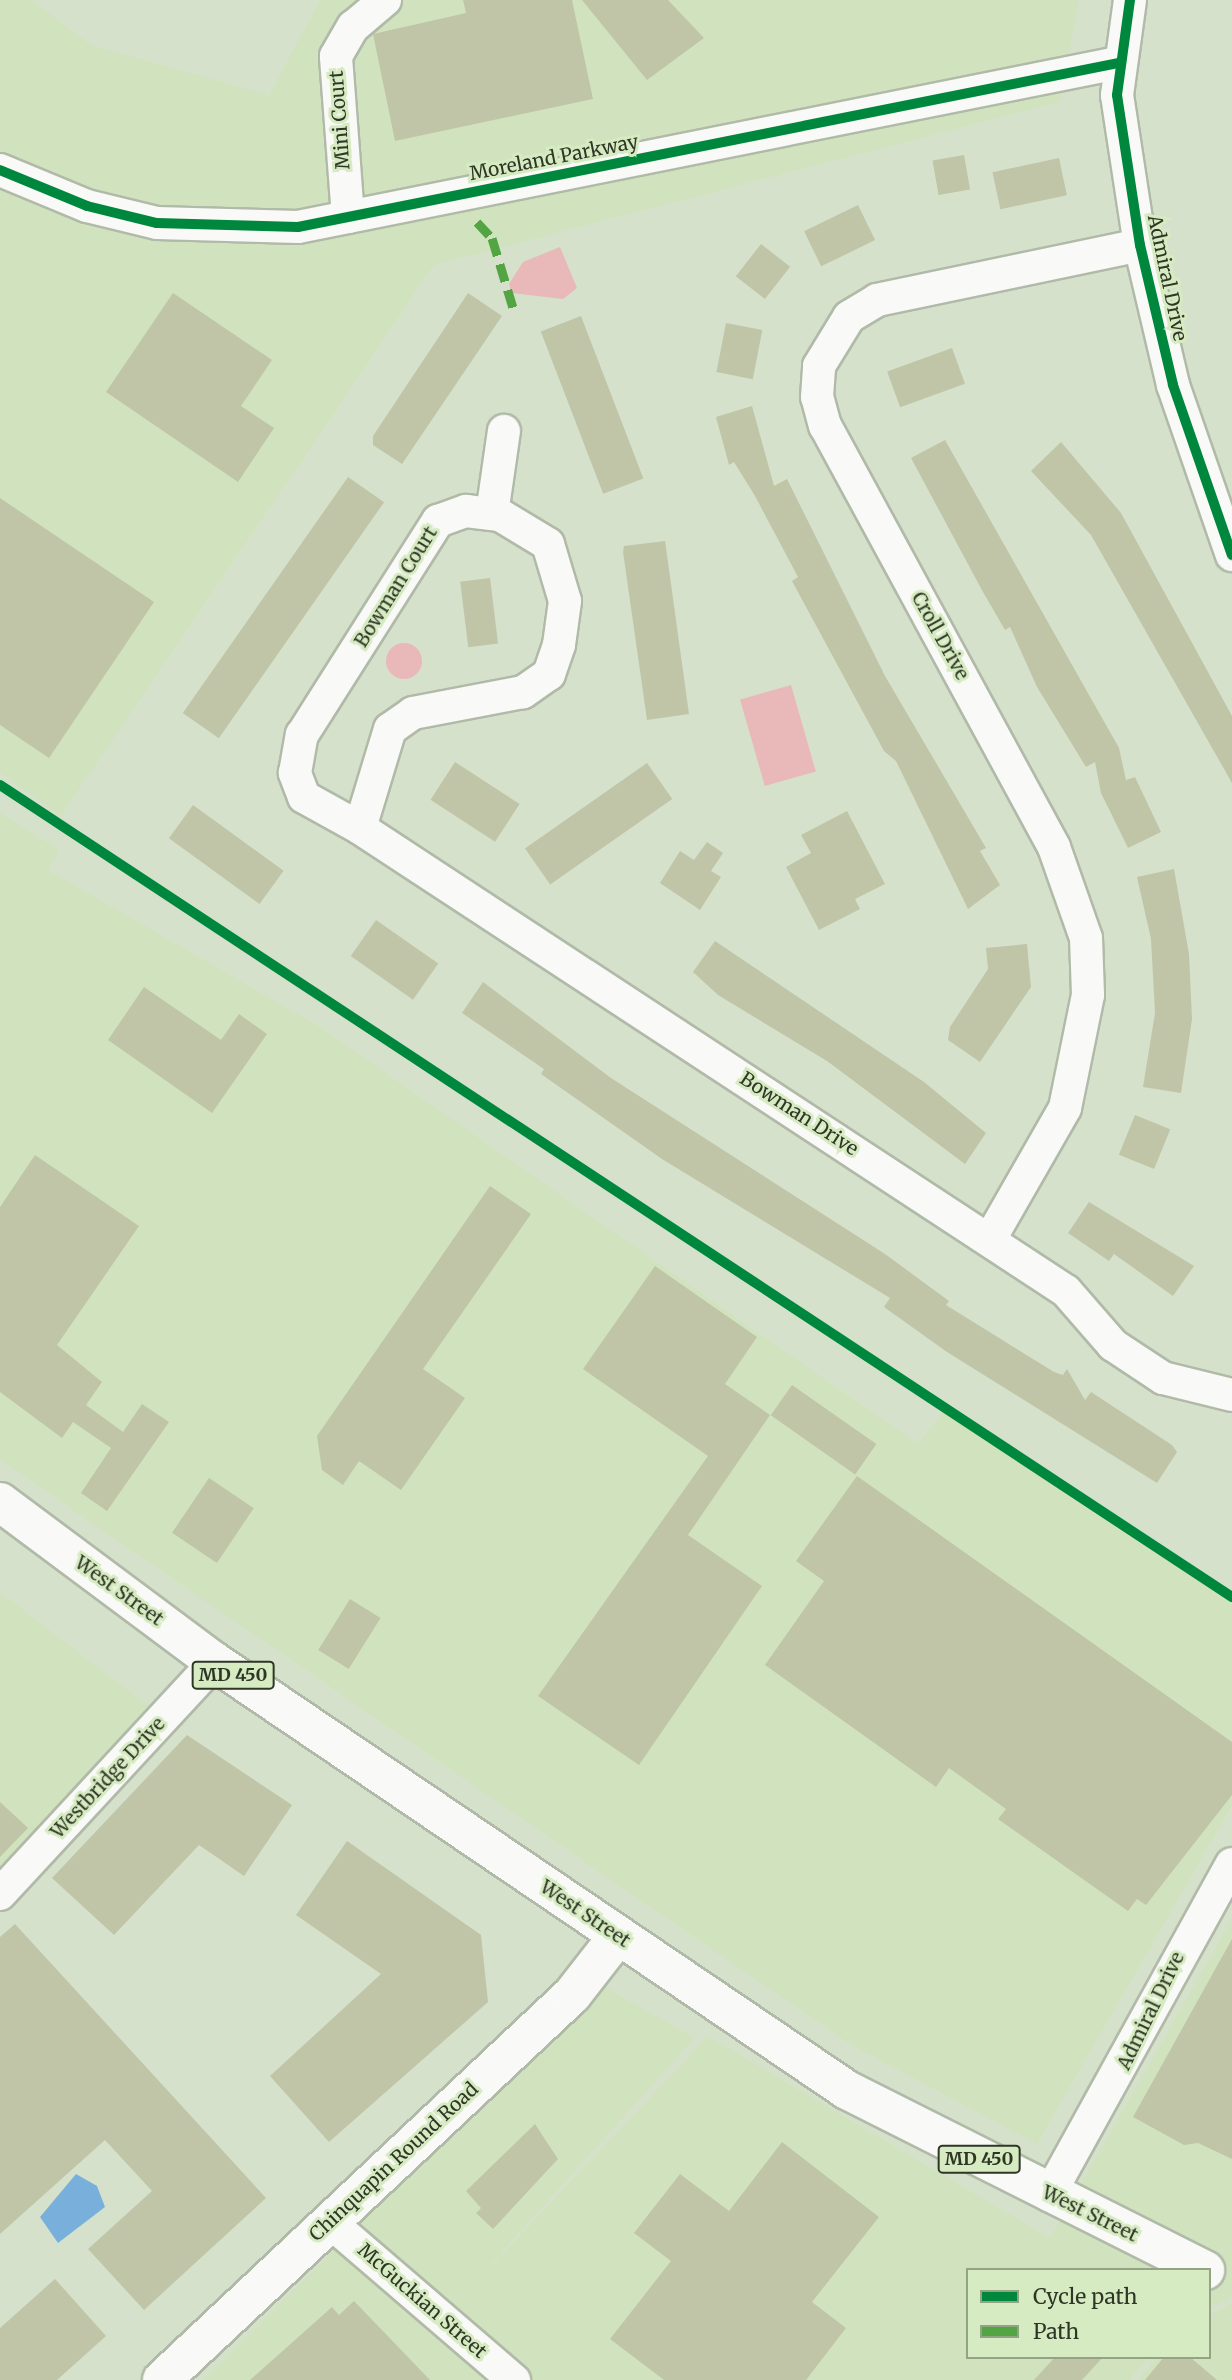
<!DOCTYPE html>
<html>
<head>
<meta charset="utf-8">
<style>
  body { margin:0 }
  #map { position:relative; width:1232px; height:2380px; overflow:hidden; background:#d6e1cb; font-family:Merriweather,serif }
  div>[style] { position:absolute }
  .built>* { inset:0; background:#d1e3be }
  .green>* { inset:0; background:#e9b8b8; transform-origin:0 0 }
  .round { border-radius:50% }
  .water>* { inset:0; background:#78b0db }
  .building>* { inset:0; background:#bfc5a6; transform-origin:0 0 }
  .roads { filter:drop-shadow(2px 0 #b1baa8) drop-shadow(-2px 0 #b1baa8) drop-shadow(0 2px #b1baa8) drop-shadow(0 -2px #b1baa8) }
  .minor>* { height:32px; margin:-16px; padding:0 16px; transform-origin:16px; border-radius:16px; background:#f9faf7 }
  .major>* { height:38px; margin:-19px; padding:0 19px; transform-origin:19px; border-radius:19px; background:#f9faf7 }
  .quiet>* { height:9px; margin-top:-4.5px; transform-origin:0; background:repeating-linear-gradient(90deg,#52a542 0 18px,transparent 0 27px) }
  .cycleway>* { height:10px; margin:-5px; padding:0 5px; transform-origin:5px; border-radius:5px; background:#00873e }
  span { translate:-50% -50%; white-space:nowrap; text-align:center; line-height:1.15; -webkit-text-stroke:6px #d6ebc1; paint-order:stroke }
  .shield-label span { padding:2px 5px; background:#d6ebc1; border:2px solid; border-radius:5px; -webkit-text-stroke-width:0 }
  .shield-label { font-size:18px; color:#2e3626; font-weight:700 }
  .street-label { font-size:19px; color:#2e3626 }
  .legend { position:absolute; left:966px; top:2268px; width:245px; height:91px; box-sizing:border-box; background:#d6ebc1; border:2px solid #93a383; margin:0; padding:9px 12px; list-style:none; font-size:21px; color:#2e3626 }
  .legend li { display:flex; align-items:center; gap:14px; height:35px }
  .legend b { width:35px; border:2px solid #93a383 }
</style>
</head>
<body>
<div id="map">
  <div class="built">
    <i style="clip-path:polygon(0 0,32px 0,91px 45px,269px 95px,320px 0,1079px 0,1060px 102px,434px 265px,61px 816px,0 773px)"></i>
    <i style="clip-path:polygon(0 812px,60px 850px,48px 870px,317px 1025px,918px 1444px,945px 1409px,1232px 1604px,1232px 1806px,1037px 2144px,851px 2045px,0 1460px)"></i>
    <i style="clip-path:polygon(0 1592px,153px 1709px,0 1866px)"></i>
    <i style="clip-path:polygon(1232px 1919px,1232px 2297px,1209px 2308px,1209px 2270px,968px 2270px,968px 2357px,1148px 2357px,1130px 2380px,532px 2380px,506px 2358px,528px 2380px,203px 2380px,601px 1985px,695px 2038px,451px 2308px,708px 2036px,1050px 2238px)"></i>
    <i style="clip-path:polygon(1232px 2304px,1232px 2380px,1139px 2380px,1156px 2357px,1209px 2357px,1209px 2315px)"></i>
  </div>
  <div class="green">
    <i style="clip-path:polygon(560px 247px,577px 288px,563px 299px,512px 293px,509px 284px,523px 262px)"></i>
    <i class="round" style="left:386px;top:643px;width:36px;height:36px"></i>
    <i style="left:791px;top:685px;width:90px;height:53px;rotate:74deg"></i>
  </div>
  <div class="water">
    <i style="clip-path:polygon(76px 2174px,97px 2186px,105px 2207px,58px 2243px,40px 2217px)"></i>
  </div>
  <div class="building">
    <i style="clip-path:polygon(463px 0,572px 0,593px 99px,395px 141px,373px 34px,466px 13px)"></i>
    <i style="clip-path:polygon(582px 0,668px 0,704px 38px,647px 80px)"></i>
    <i style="left:964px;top:155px;width:35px;height:32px;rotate:80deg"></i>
    <i style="left:1059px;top:158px;width:38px;height:68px;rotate:78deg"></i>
    <i style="left:858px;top:205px;width:39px;height:60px;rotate:64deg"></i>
    <i style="left:761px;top:244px;width:37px;height:41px;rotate:38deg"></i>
    <i style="clip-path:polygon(173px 293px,272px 360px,241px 406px,274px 428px,238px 482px,106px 392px)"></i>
    <i style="clip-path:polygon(468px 293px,502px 316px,402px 464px,373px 445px,373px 436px)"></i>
    <i style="left:581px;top:316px;width:174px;height:43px;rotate:69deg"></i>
    <i style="left:726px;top:323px;width:37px;height:50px;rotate:11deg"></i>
    <i style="left:952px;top:348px;width:38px;height:69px;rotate:70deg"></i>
    <i style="clip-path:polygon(752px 406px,774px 486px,787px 479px,885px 676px,986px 848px,980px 851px,1000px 885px,968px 909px,896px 761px,884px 751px,792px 581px,798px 577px,755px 496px,734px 462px,729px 465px,716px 417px)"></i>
    <i style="clip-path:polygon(945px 440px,1119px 748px,1126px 780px,1135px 777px,1161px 832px,1128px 848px,1101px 793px,1095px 762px,1086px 767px,1037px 687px,1010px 627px,1005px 630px,983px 592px,911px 458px)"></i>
    <i style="clip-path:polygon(1061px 442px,1121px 513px,1232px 716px,1232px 783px,1091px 535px,1031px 471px)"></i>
    <i style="left:348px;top:477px;width:44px;height:288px;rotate:35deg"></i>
    <i style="clip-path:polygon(0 498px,154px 602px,49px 758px,0 725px)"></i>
    <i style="clip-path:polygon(665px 541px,689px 714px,647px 720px,623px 552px,624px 546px)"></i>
    <i style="left:490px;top:578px;width:66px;height:30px;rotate:83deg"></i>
    <i style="left:455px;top:762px;width:77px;height:45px;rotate:33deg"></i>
    <i style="left:647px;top:763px;width:44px;height:149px;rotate:55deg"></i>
    <i style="left:193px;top:805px;width:112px;height:41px;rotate:36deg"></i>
    <i style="clip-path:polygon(847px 811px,885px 884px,855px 899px,860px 909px,819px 930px,786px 867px,811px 853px,801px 835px)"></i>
    <i style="clip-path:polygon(707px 842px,723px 853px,711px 871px,721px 877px,700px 910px,660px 883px,680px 851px,694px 860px)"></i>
    <i style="clip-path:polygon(1174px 869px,1189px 954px,1192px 1019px,1181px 1093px,1143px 1087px,1155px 1013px,1151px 939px,1137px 877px)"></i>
    <i style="left:376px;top:920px;width:76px;height:44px;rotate:35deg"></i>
    <i style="clip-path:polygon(715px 941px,924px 1082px,986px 1133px,965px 1164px,827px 1061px,718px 995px,693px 972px)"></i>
    <i style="clip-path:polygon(1027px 944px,1031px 987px,980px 1062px,948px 1040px,950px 1027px,988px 969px,986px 948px)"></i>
    <i style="clip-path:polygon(483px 982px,611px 1078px,885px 1254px,949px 1301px,946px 1305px,1054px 1372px,1063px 1375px,1067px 1369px,1085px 1400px,1091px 1392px,1172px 1445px,1177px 1452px,1157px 1483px,947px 1352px,884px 1307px,890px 1298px,662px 1159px,541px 1074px,544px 1069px,462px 1013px)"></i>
    <i style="clip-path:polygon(144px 987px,221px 1040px,239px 1014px,267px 1034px,212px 1113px,108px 1040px)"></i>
    <i style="left:1135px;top:1115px;width:38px;height:43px;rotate:22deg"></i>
    <i style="clip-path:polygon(35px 1155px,139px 1226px,57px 1345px,102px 1382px,86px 1405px,123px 1432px,142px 1404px,169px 1422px,107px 1511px,81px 1493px,111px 1448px,73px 1422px,62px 1438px,0 1392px,0 1207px)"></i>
    <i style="clip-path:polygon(490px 1186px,531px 1214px,423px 1369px,465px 1398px,401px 1490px,359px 1461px,343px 1485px,322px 1470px,317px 1436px)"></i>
    <i style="clip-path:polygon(1089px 1202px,1194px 1266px,1173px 1296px,1114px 1254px,1109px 1261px,1068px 1233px)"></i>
    <i style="clip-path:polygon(655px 1266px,757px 1337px,725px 1384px,770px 1415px,688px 1535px,762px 1586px,639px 1765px,538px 1696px,708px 1456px,583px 1369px)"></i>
    <i style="left:792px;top:1385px;width:103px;height:37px;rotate:35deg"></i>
    <i style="clip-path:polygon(857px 1476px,1232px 1742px,1232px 1795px,1146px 1905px,1137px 1899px,1128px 1911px,998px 1819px,1006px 1809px,949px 1768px,936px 1787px,765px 1665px,824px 1581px,796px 1561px)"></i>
    <i style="left:209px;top:1478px;width:54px;height:66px;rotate:34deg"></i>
    <i style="left:350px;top:1599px;width:36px;height:60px;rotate:32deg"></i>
    <i style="clip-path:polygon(187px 1735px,292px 1805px,244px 1876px,199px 1845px,114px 1935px,52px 1878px)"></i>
    <i style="clip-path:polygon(0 1802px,28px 1828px,0 1857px)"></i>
    <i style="clip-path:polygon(347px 1841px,481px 1935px,488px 2002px,329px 2142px,270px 2076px,381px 1974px,296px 1915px)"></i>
    <i style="clip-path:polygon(15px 1924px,266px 2198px,144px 2310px,88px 2249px,152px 2191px,105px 2140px,0 2234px,0 1937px)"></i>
    <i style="clip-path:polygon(1232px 1939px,1232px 2159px,1198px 2143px,1184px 2145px,1133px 2117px)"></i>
    <i style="clip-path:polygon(535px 2124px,558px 2159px,493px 2229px,476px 2213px,481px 2208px,466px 2191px)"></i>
    <i style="clip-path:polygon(782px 2142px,879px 2217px,812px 2302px,846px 2328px,806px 2380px,664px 2380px,610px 2339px,671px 2261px,634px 2233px,680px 2174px,729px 2211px)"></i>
    <i style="clip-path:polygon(55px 2279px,106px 2336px,57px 2380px,0 2380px,0 2328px)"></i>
    <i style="clip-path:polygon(354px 2301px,430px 2380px,250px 2380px,332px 2307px,339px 2315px)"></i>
    <i style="clip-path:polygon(1055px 2357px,1103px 2357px,1082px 2380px,1034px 2380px)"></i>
    <i style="clip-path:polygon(1164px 2357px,1190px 2357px,1217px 2380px,1145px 2380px)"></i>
  </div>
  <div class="roads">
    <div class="minor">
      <i style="left:1130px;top:0;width:96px;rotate:97.8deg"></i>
      <i style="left:1117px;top:95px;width:152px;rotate:81.3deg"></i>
      <i style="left:1140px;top:245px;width:144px;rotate:76.7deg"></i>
      <i style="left:1173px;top:385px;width:180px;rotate:70.9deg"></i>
      <i style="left:0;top:170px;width:94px;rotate:22.5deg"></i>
      <i style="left:87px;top:206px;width:72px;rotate:13.7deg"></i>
      <i style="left:157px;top:223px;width:141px;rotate:1.6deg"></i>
      <i style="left:298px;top:227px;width:836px;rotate:-11.31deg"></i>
      <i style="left:348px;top:217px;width:161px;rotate:-94.3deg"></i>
      <i style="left:336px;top:56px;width:34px;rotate:-60deg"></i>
      <i style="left:353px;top:27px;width:42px;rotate:-40.2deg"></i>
      <i style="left:466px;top:511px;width:34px;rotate:7deg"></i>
      <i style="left:500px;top:515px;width:56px;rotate:31.1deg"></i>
      <i style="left:548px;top:544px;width:59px;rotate:73.4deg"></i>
      <i style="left:565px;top:601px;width:44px;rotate:97.8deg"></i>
      <i style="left:559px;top:645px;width:31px;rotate:109deg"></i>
      <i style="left:549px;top:674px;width:32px;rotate:145deg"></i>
      <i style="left:523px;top:692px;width:112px;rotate:169.2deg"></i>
      <i style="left:413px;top:713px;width:28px;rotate:145deg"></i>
      <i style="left:390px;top:729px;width:103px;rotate:106.9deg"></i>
      <i style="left:360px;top:828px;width:64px;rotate:-151deg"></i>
      <i style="left:304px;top:797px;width:26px;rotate:-111deg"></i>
      <i style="left:295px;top:773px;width:39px;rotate:-80deg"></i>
      <i style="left:302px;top:735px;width:254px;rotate:-57.6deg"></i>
      <i style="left:438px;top:521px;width:30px;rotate:-20deg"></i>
      <i style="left:492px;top:514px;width:84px;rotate:-81.8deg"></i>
      <i style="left:360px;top:828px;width:844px;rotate:33.26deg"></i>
      <i style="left:1066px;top:1291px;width:72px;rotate:49deg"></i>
      <i style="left:1113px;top:1345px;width:60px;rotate:33.4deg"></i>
      <i style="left:1163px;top:1378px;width:71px;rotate:13.8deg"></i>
      <i style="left:990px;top:1239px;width:151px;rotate:-60.2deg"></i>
      <i style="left:1065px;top:1108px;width:115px;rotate:-78.5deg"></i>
      <i style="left:1088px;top:995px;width:57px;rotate:-92deg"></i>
      <i style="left:1086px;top:938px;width:96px;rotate:-109.4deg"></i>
      <i style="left:1054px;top:847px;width:479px;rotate:-118.5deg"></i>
      <i style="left:825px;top:426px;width:30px;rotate:-105deg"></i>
      <i style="left:817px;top:397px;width:31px;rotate:-86deg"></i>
      <i style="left:819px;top:366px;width:57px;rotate:-58.5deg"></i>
      <i style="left:849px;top:317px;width:33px;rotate:-31deg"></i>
      <i style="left:877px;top:300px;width:269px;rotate:-11.8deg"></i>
      <i style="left:0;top:1894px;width:316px;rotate:-47.2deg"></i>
      <i style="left:1049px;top:2195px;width:378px;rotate:-61.1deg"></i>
      <i style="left:330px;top:2222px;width:243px;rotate:40.7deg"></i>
    </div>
    <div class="major">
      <i style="left:0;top:1502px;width:268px;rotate:36.7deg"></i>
      <i style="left:215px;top:1662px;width:763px;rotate:34.11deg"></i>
      <i style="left:847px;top:2090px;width:401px;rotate:26.7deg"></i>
      <i style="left:162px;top:2380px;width:562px;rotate:-43.2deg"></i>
      <i style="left:572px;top:1995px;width:75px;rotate:-52.1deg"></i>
    </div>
  </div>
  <div class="quiet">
    <i style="left:477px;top:222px;width:22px;rotate:47deg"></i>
    <i style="left:492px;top:238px;width:79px;rotate:73.2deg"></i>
  </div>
  <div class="cycleway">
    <i style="left:1130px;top:0;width:96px;rotate:97.8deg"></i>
    <i style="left:1117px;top:95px;width:152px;rotate:81.3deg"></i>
    <i style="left:1140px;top:245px;width:144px;rotate:76.7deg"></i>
    <i style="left:1173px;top:385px;width:180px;rotate:70.9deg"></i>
    <i style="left:0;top:170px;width:94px;rotate:22.5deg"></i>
    <i style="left:87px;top:206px;width:72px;rotate:13.7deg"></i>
    <i style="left:157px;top:223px;width:141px;rotate:1.6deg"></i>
    <i style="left:298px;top:227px;width:836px;rotate:-11.31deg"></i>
    <i style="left:0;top:785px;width:1476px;rotate:33.39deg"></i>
  </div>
  <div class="shield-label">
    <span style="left:233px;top:1675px">MD 450</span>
    <span style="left:979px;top:2159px">MD 450</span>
  </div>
  <div class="street-label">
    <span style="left:340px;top:120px;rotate:-94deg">Mini Court</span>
    <span style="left:554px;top:158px;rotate:-11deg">Moreland Parkway</span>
    <span style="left:1167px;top:278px;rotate:78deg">Admiral Drive</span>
    <span style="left:396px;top:587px;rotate:-58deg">Bowman Court</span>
    <span style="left:940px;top:636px;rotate:61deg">Croll Drive</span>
    <span style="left:799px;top:1114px;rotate:33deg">Bowman Drive</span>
    <span style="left:119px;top:1591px;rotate:36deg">West Street</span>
    <span style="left:108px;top:1778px;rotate:-47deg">Westbridge Drive</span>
    <span style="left:585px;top:1914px;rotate:34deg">West Street</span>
    <span style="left:1151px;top:2011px;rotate:-64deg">Admiral Drive</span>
    <span style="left:394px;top:2162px;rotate:-43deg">Chinquapin Round Road</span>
    <span style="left:1090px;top:2214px;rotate:26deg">West Street</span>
    <span style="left:422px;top:2301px;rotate:41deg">McGuckian Street</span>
  </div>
  <ul class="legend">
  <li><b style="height:9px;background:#00873e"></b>Cycle path</li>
  <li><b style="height:9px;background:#52a542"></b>Path</li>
  </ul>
</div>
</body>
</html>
